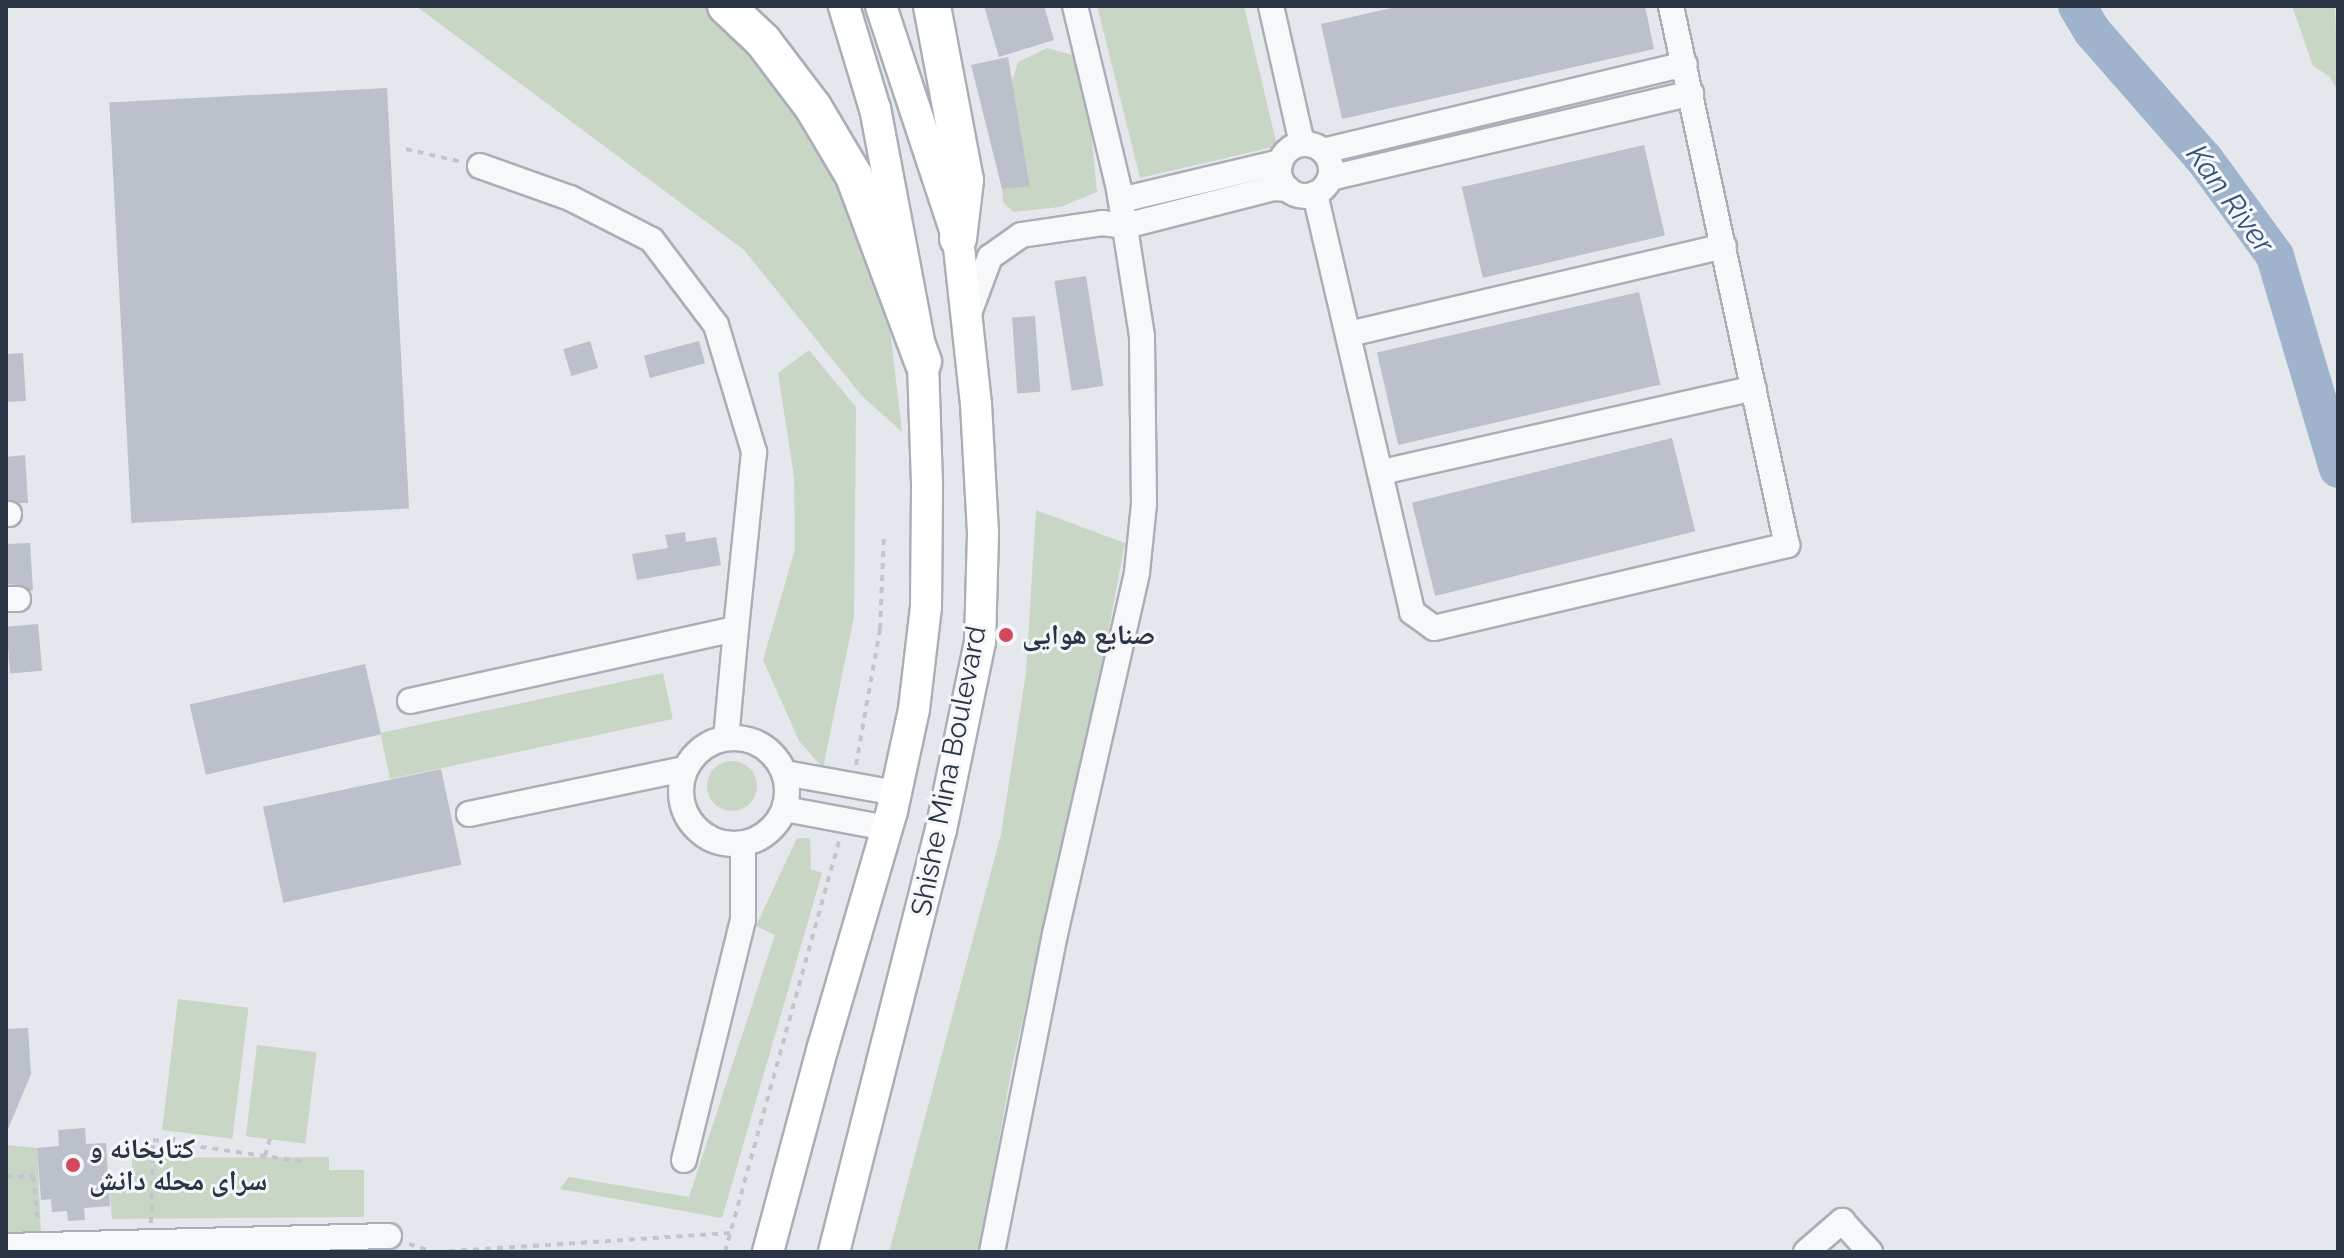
<!DOCTYPE html>
<html>
<head>
<meta charset="utf-8">
<style>
  body { margin:0 }
  #map { position:relative; width:2344px; height:1258px; overflow:hidden; background:#e4e7ec; font-family:Raleway,"Noto Naskh Arabic",sans-serif }
  div>[style] { position:absolute }
  .green>* { inset:0; background:#c9d6c5; transform-origin:0 0 }
  .round { border-radius:50% }
  .river>* { height:38px; margin:-19px; padding:0 19px; transform-origin:19px; border-radius:19px; background:#9fb4cc }
  .building>* { inset:0; background:#bbc0ca; transform-origin:0 0 }
  .path>* { height:4px; margin-top:-2px; transform-origin:0; background:repeating-linear-gradient(90deg,#c2c5cb 0 6px,transparent 0 12px) }
  .roads { filter:drop-shadow(2px 0 #a9aeb7) drop-shadow(-2px 0 #a9aeb7) drop-shadow(0 2px #a9aeb7) drop-shadow(0 -2px #a9aeb7) }
  .minor>* { height:24px; margin:-12px; padding:0 12px; transform-origin:12px; border-radius:12px; background:#f7f8fa }
  .minor>.ring { margin:-12px; padding:0; box-sizing:content-box; background:none; border:24px solid #f7f8fa; border-radius:50% }
  .major>* { height:30px; margin:-15px; padding:0 15px; transform-origin:15px; border-radius:15px; background:#fff }
  .highway>* { height:36px; margin:-18px; padding:0 18px; transform-origin:18px; border-radius:18px; background:#fff }
  .dots>* { width:22px; height:22px; translate:-50% -50%; box-sizing:border-box; border:4px solid #f4f6f9; border-radius:50% }
  span { translate:-50% -50%; white-space:nowrap; text-align:center; line-height:1.15; -webkit-text-stroke:6px #f4f6f9; paint-order:stroke }
  .poi-label { font-size:28px; color:#2b3445; font-weight:700 }
  .left { translate:0 -50%; text-align:left }
  .street-label { font-size:28px; color:#2b3445 }
  .water-label { font-size:30px; color:#34527a; font-style:italic }
  .frame { position:absolute; inset:0; border:8px solid #2b3445; pointer-events:none }
</style>
</head>
<body>
<div id="map">
  <div class="green">
    <i style="clip-path:polygon(416px 6px,711px 6px,830px 151px,889px 321px,902px 432px,861px 395px,744px 250px)"></i>
    <i style="clip-path:polygon(1097px 6px,1244px 6px,1277px 146px,1140px 178px)"></i>
    <i style="clip-path:polygon(2292px 6px,2335px 6px,2338px 91px,2329px 76px,2313px 66px)"></i>
    <i style="clip-path:polygon(1047px 48px,1076px 56px,1089px 110px,1097px 192px,1060px 207px,1013px 212px,1003px 202px,1002px 189px,1030px 185px,1012px 82px,1018px 62px)"></i>
    <i style="clip-path:polygon(809px 350px,856px 407px,854px 617px,823px 768px,799px 741px,763px 660px,795px 549px,794px 477px,778px 373px)"></i>
    <i style="clip-path:polygon(1036px 510px,1125px 543px,1103px 660px,1012px 1067px,979px 1252px,889px 1252px,1001px 834px,1026px 673px)"></i>
    <i style="left:663px;top:673px;width:47px;height:289px;rotate:78deg"></i>
    <i class="round" style="left:707px;top:761px;width:50px;height:50px"></i>
    <i style="clip-path:polygon(797px 838px,810px 838px,811px 869px,822px 873px,722px 1218px,560px 1189px,569px 1177px,689px 1197px,775px 935px,756px 926px)"></i>
    <i style="left:178px;top:999px;width:71px;height:132px;rotate:7deg"></i>
    <i style="left:257px;top:1045px;width:60px;height:92px;rotate:7deg"></i>
    <i style="clip-path:polygon(6px 1145px,37px 1148px,41px 1232px,6px 1233px)"></i>
    <i style="clip-path:polygon(329px 1157px,329px 1170px,364px 1170px,364px 1217px,112px 1219px,109px 1182px,132px 1182px,132px 1158px)"></i>
  </div>
  <div class="river">
    <i style="left:2077px;top:6px;width:29px;rotate:59deg"></i>
    <i style="left:2092px;top:31px;width:171px;rotate:48.8deg"></i>
    <i style="left:2205px;top:160px;width:119px;rotate:53.9deg"></i>
    <i style="left:2275px;top:256px;width:222px;rotate:73.5deg"></i>
  </div>
  <div class="building">
    <i style="clip-path:polygon(984px 6px,1044px 6px,1054px 40px,999px 57px)"></i>
    <i style="clip-path:polygon(1400px 6px,1645px 6px,1654px 49px,1342px 119px,1321px 24px)"></i>
    <i style="clip-path:polygon(1008px 57px,1030px 186px,1002px 189px,971px 65px)"></i>
    <i style="left:387px;top:88px;width:421px;height:278px;rotate:87deg"></i>
    <i style="left:1644px;top:145px;width:93px;height:187px;rotate:77deg"></i>
    <i style="left:1086px;top:276px;width:111px;height:32px;rotate:81deg"></i>
    <i style="left:1639px;top:292px;width:95px;height:269px;rotate:77deg"></i>
    <i style="left:1035px;top:316px;width:76px;height:23px;rotate:86deg"></i>
    <i style="left:590px;top:341px;width:28px;height:28px;rotate:73deg"></i>
    <i style="left:699px;top:341px;width:23px;height:57px;rotate:75deg"></i>
    <i style="clip-path:polygon(23px 353px,26px 401px,6px 402px,6px 354px)"></i>
    <i style="left:1672px;top:438px;width:96px;height:268px;rotate:76deg"></i>
    <i style="clip-path:polygon(25px 455px,28px 503px,19px 503px,6px 499px,6px 457px)"></i>
    <i style="clip-path:polygon(685px 532px,686px 542px,716px 537px,721px 565px,637px 580px,632px 554px,668px 548px,665px 535px)"></i>
    <i style="clip-path:polygon(30px 543px,33px 590px,30px 591px,25px 586px,6px 584px,6px 544px)"></i>
    <i style="left:38px;top:624px;width:47px;height:32px;rotate:85deg"></i>
    <i style="left:365px;top:664px;width:72px;height:180px;rotate:77deg"></i>
    <i style="left:441px;top:769px;width:98px;height:182px;rotate:78deg"></i>
    <i style="clip-path:polygon(28px 1028px,31px 1074px,6px 1134px,6px 1029px)"></i>
    <i style="clip-path:polygon(85px 1128px,86px 1144px,106px 1143px,110px 1206px,84px 1208px,85px 1220px,68px 1221px,67px 1211px,52px 1212px,51px 1199px,41px 1200px,37px 1148px,59px 1146px,58px 1130px)"></i>
  </div>
  <div class="path">
    <i style="left:406px;top:149px;width:57px;rotate:13.1deg"></i>
    <i style="left:856px;top:765px;width:138px;rotate:-80deg"></i>
    <i style="left:880px;top:629px;width:95px;rotate:-87.6deg"></i>
    <i style="left:173px;top:1143px;width:11px;rotate:-85deg"></i>
    <i style="left:265px;top:1156px;width:18px;rotate:-74deg"></i>
    <i style="left:6px;top:1177px;width:27px;rotate:-2deg"></i>
    <i style="left:33px;top:1176px;width:47px;rotate:83.9deg"></i>
    <i style="left:151px;top:1223px;width:83px;rotate:-88.6deg"></i>
    <i style="left:153px;top:1140px;width:154px;rotate:8.2deg"></i>
    <i style="left:409px;top:1244px;width:26px;rotate:18deg"></i>
    <i style="left:437px;top:1252px;width:294px;rotate:-3.7deg"></i>
    <i style="left:725px;top:1252px;width:427px;rotate:-74.5deg"></i>
  </div>
  <div class="roads">
    <div class="minor">
      <i style="left:1271px;top:6px;width:141px;rotate:77.3deg"></i>
      <i class="ring" style="left:1279px;top:144px;width:28px;height:28px"></i>
      <i style="left:1323px;top:151px;width:372px;rotate:-13.5deg"></i>
      <i style="left:480px;top:166px;width:96px;rotate:19.6deg"></i>
      <i style="left:570px;top:198px;width:92px;rotate:27.1deg"></i>
      <i style="left:652px;top:240px;width:106px;rotate:53deg"></i>
      <i style="left:716px;top:325px;width:133px;rotate:73.3deg"></i>
      <i style="left:754px;top:452px;width:178px;rotate:95.8deg"></i>
      <i style="left:1330px;top:178px;width:371px;rotate:-13.2deg"></i>
      <i style="left:1315px;top:194px;width:429px;rotate:76.9deg"></i>
      <i style="left:1412px;top:612px;width:27px;rotate:36deg"></i>
      <i style="left:1434px;top:628px;width:363px;rotate:-13.2deg"></i>
      <i style="left:1787px;top:545px;width:551px;rotate:-102.15deg"></i>
      <i style="left:1121px;top:200px;width:164px;rotate:-13.4deg"></i>
      <i style="left:968px;top:316px;width:63px;rotate:-69.6deg"></i>
      <i style="left:990px;top:257px;width:38px;rotate:-35deg"></i>
      <i style="left:1021px;top:235px;width:82px;rotate:-8.4deg"></i>
      <i style="left:1102px;top:223px;width:23px;rotate:7deg"></i>
      <i style="left:1125px;top:226px;width:154px;rotate:-14.3deg"></i>
      <i style="left:1274px;top:188px;width:14px;rotate:4deg"></i>
      <i style="left:1349px;top:334px;width:385px;rotate:-13.2deg"></i>
      <i style="left:1382px;top:472px;width:381px;rotate:-12.7deg"></i>
      <i style="left:6px;top:514px;width:3px"></i>
      <i style="left:6px;top:599px;width:12px"></i>
      <i style="left:410px;top:701px;width:334px;rotate:-12.5deg"></i>
      <i style="left:736px;top:629px;width:109px;rotate:95.2deg"></i>
      <i class="ring" style="left:681px;top:738px;width:82px;height:82px"></i>
      <i style="left:785px;top:773px;width:113px;rotate:10.2deg"></i>
      <i style="left:785px;top:809px;width:104px;rotate:10.6deg"></i>
      <i style="left:469px;top:814px;width:221px;rotate:-11.8deg"></i>
      <i style="left:684px;top:1160px;width:247px;rotate:-76.2deg"></i>
      <i style="left:743px;top:920px;width:76px;rotate:-90deg"></i>
      <i style="left:6px;top:1246px;width:383px;rotate:-1.5deg"></i>
      <i style="left:992px;top:1252px;width:324px;rotate:-78.8deg"></i>
      <i style="left:1055px;top:934px;width:371px;rotate:-77.2deg"></i>
      <i style="left:1137px;top:572px;width:68px;rotate:-84.1deg"></i>
      <i style="left:1144px;top:504px;width:168px;rotate:-90.7deg"></i>
      <i style="left:1142px;top:336px;width:149px;rotate:-98.9deg"></i>
      <i style="left:1119px;top:189px;width:188px;rotate:-103.5deg"></i>
      <i style="left:1806px;top:1252px;width:48px;rotate:-40.7deg"></i>
      <i style="left:1842px;top:1221px;width:42px;rotate:47.9deg"></i>
    </div>
    <div class="major">
      <i style="left:768px;top:1252px;width:212px;rotate:-75deg"></i>
      <i style="left:823px;top:1047px;width:246px;rotate:-73.7deg"></i>
      <i style="left:892px;top:811px;width:104px;rotate:-77.8deg"></i>
      <i style="left:914px;top:709px;width:103px;rotate:-83.3deg"></i>
      <i style="left:926px;top:607px;width:123px;rotate:-89.5deg"></i>
      <i style="left:927px;top:484px;width:122px;rotate:-91.9deg"></i>
      <i style="left:923px;top:362px;width:258px;rotate:-100.7deg"></i>
      <i style="left:875px;top:109px;width:108px;rotate:-106.8deg"></i>
      <i style="left:834px;top:1252px;width:435px;rotate:-75.8deg"></i>
      <i style="left:941px;top:830px;width:192px;rotate:-78.3deg"></i>
      <i style="left:980px;top:642px;width:109px;rotate:-88.4deg"></i>
      <i style="left:983px;top:533px;width:129px;rotate:-93.1deg"></i>
      <i style="left:976px;top:404px;width:166px;rotate:-96.2deg"></i>
      <i style="left:958px;top:239px;width:245px;rotate:-108.3deg"></i>
    </div>
    <div class="highway">
      <i style="left:726px;top:6px;width:51px;rotate:43.4deg"></i>
      <i style="left:763px;top:41px;width:83px;rotate:52.9deg"></i>
      <i style="left:813px;top:107px;width:80px;rotate:59.3deg"></i>
      <i style="left:854px;top:176px;width:198px;rotate:69.6deg"></i>
      <i style="left:932px;top:6px;width:177px;rotate:79.3deg"></i>
      <i style="left:965px;top:180px;width:59px;rotate:96.8deg"></i>
    </div>
  </div>
  <div class="dots">
    <i style="left:1006px;top:635px;background:#d1495b"></i>
    <i style="left:73px;top:1165px;background:#d1495b"></i>
  </div>
  <div class="poi-label">
    <span class="left" style="left:1022px;top:635px">صنایع هوایی</span>
    <span class="left" style="left:89px;top:1165px">کتابخانه و<br>سرای محله دانش</span>
  </div>
  <div class="street-label">
    <span style="left:949px;top:771px;rotate:-79deg">Shishe Mina Boulevard</span>
  </div>
  <div class="water-label">
    <span style="left:2230px;top:199px;rotate:54deg">Kan River</span>
  </div>
  <div class="frame"></div>
</div>
</body>
</html>
